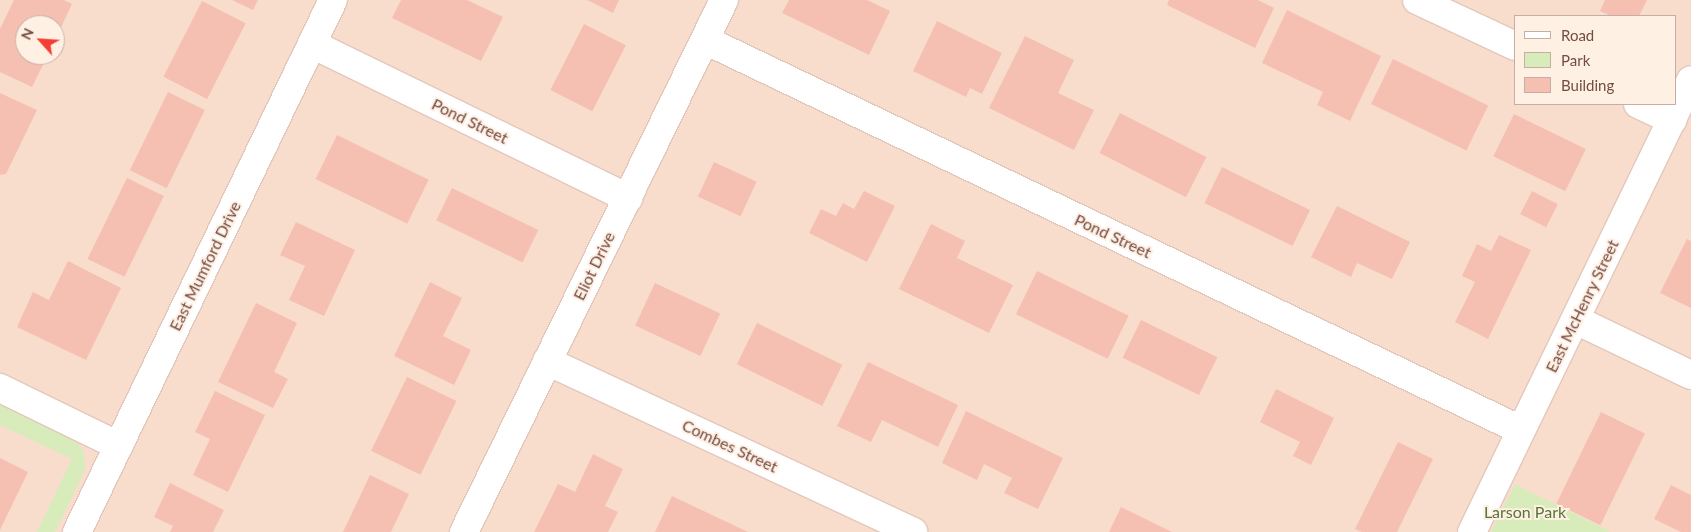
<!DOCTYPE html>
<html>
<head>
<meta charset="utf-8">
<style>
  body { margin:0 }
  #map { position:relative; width:1691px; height:532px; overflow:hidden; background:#feebdc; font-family:Lato,sans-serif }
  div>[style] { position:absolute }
  .residential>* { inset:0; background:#f8ddcd }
  .green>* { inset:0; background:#d7ecba }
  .building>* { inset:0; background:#f5c0b2; transform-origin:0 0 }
  .roads { filter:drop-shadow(1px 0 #e4c7bb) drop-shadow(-1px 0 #e4c7bb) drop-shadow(0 1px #e4c7bb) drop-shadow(0 -1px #e4c7bb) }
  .minor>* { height:28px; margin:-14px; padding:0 14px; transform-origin:14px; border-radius:14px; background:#fff }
  .tertiary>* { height:28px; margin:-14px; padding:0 14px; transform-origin:14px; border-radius:14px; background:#fff }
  span { translate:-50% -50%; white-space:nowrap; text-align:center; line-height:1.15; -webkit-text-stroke:4px #fff0e4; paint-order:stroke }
  .street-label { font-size:16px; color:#744c44 }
  .park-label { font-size:16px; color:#567539 }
  .legend { position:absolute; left:1514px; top:15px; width:162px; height:90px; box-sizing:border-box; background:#fff0e4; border:1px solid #c7aea4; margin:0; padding:6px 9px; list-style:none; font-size:15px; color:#744c44 }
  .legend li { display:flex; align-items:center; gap:10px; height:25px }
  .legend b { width:25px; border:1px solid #c7aea4 }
  .north { position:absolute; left:15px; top:15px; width:50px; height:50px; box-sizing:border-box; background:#fff0e4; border:1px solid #c7aea4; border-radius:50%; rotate:296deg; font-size:14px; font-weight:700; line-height:20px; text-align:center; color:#744c44 }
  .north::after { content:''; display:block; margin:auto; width:18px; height:22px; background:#f33e36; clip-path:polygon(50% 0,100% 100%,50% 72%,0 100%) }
</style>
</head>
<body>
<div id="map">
  <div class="residential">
    <i style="clip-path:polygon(evenodd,0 0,1691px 0,1691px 532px,0 532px,0 0,1515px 16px,1675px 16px,1675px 104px,1515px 104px,1515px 16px,0 0,25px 25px,55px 25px,55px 55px,25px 55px,25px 25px)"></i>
  </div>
  <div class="green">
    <i style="clip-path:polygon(0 401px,69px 435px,84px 451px,85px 470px,55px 532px,37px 532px,72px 459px,0 425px)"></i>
    <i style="clip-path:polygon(1515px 484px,1524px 489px,1611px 532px,1491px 532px)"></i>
  </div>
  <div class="building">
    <i style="clip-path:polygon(14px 0,64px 0,72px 4px,55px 40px,55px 25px,25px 25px,25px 55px,48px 55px,32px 87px,0 72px,0 29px)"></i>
    <i style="clip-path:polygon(232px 0,258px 0,253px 10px)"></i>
    <i style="clip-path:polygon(401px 0,467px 0,503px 17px,481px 61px,392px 18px)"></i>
    <i style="clip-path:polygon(587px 0,619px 0,613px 13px)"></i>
    <i style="clip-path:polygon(789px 0,867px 0,890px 11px,869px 55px,782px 13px)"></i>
    <i style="clip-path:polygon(1169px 0,1258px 0,1274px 8px,1255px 48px,1167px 5px)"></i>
    <i style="clip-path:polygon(1605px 0,1647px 0,1639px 16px,1611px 16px,1600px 11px)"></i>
    <i style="left:202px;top:1px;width:49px;height:85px;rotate:27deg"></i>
    <i style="clip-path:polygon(1287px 10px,1381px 56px,1350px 121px,1317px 105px,1323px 92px,1262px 63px)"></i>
    <i style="clip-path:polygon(937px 21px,1002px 53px,982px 94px,970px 88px,966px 97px,913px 71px)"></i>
    <i style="left:584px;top:24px;width:47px;height:74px;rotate:27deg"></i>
    <i style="clip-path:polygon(1025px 36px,1074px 60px,1058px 93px,1094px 110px,1074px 150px,989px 108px)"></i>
    <i style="left:1393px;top:59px;width:106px;height:50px;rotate:26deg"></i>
    <i style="left:168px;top:92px;width:41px;height:87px;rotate:26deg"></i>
    <i style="clip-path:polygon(0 93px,37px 110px,6px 174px,0 175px)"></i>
    <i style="left:1120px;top:113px;width:97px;height:45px;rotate:27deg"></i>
    <i style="left:1514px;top:114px;width:80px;height:47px;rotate:26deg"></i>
    <i style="left:337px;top:135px;width:102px;height:49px;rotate:26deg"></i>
    <i style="left:714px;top:162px;width:47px;height:38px;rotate:25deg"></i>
    <i style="left:1222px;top:167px;width:98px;height:40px;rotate:26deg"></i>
    <i style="left:127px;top:178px;width:41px;height:90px;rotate:26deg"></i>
    <i style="left:452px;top:188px;width:96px;height:36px;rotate:26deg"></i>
    <i style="clip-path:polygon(864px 191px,895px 206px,867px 262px,809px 233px,821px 209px,836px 216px,843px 203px,854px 209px)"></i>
    <i style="left:1532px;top:191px;width:29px;height:26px;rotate:27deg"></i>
    <i style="clip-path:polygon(1337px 206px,1410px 242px,1392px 279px,1357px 263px,1351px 277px,1311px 257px)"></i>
    <i style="clip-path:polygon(296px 222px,355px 250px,324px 316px,289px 300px,305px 266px,280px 255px)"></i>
    <i style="clip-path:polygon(931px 224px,965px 241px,957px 258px,1013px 285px,989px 333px,899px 289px)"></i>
    <i style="clip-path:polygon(1499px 235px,1531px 250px,1488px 339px,1455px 322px,1475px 282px,1462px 276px,1477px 244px,1491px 251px)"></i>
    <i style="clip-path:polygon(1687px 239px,1691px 241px,1691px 308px,1660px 293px)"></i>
    <i style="clip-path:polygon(68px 261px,121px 288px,86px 360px,17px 327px,33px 292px,49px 300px)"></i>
    <i style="left:1037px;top:271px;width:102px;height:48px;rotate:26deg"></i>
    <i style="clip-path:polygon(430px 282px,462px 298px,443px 336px,471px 350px,454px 385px,394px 356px)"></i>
    <i style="left:655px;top:283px;width:72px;height:47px;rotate:25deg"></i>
    <i style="clip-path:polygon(256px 303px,297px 323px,274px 372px,288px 379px,273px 408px,218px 382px)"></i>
    <i style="left:1141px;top:320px;width:85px;height:42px;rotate:26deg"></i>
    <i style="left:757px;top:323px;width:95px;height:46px;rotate:26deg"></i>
    <i style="clip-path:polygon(868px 362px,958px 405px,938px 447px,882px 420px,871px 442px,837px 426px)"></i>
    <i style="left:407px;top:377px;width:55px;height:82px;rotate:26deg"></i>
    <i style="clip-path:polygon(1276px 389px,1334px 418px,1311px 465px,1293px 456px,1300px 442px,1260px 422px)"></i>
    <i style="clip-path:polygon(215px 391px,265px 415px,228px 492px,193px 475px,210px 439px,195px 432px)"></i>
    <i style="clip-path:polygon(966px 411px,1063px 458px,1038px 509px,1004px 493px,1012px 478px,984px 464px,977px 480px,942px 463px)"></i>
    <i style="left:1601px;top:412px;width:49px;height:102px;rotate:26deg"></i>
    <i style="clip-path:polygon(1398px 442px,1433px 459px,1397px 532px,1362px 532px,1355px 529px)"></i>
    <i style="clip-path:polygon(593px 454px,623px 469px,605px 506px,618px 512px,608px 532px,534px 532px,558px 484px,575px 492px)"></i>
    <i style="clip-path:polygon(0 458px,28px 472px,0 530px)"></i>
    <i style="clip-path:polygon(370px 475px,409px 494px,391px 532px,343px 532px)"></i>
    <i style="clip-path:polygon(170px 483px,224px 510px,213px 532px,170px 532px,173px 526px,154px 517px)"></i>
    <i style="clip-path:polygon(1671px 485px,1691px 495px,1691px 532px,1681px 532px,1654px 519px)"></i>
    <i style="clip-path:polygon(672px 496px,748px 532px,655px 532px)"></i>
    <i style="clip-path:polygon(1121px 507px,1172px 532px,1109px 532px)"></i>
  </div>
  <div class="roads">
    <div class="minor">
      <i style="left:1417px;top:0;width:108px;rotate:25.1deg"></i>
      <i style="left:705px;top:40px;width:904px;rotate:25.55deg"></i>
      <i style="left:312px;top:44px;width:352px;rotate:26deg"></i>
      <i style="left:1638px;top:104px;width:38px;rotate:25deg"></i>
      <i style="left:1576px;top:320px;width:127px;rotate:25.6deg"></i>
      <i style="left:547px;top:361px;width:404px;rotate:25deg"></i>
      <i style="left:464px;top:532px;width:592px;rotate:-63.95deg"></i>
    </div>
    <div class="tertiary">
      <i style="left:0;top:388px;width:132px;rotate:26deg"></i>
      <i style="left:77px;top:532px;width:590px;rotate:-64.3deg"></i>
      <i style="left:1472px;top:532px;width:502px;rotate:-64.15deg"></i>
    </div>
  </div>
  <div class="street-label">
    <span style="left:470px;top:121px;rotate:26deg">Pond Street</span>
    <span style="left:1113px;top:236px;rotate:25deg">Pond Street</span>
    <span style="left:205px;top:266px;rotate:-64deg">East Mumford Drive</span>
    <span style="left:594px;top:266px;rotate:-64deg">Eliot Drive</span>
    <span style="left:1582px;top:306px;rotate:-64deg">East McHenry Street</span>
    <span style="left:730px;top:446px;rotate:25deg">Combes Street</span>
  </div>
  <div class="park-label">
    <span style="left:1525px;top:512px">Larson Park</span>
  </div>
  <ul class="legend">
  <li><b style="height:6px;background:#fff"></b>Road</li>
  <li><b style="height:14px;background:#d7ecba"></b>Park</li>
  <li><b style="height:14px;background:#f5c0b2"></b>Building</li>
  </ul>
  <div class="north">N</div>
</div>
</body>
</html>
